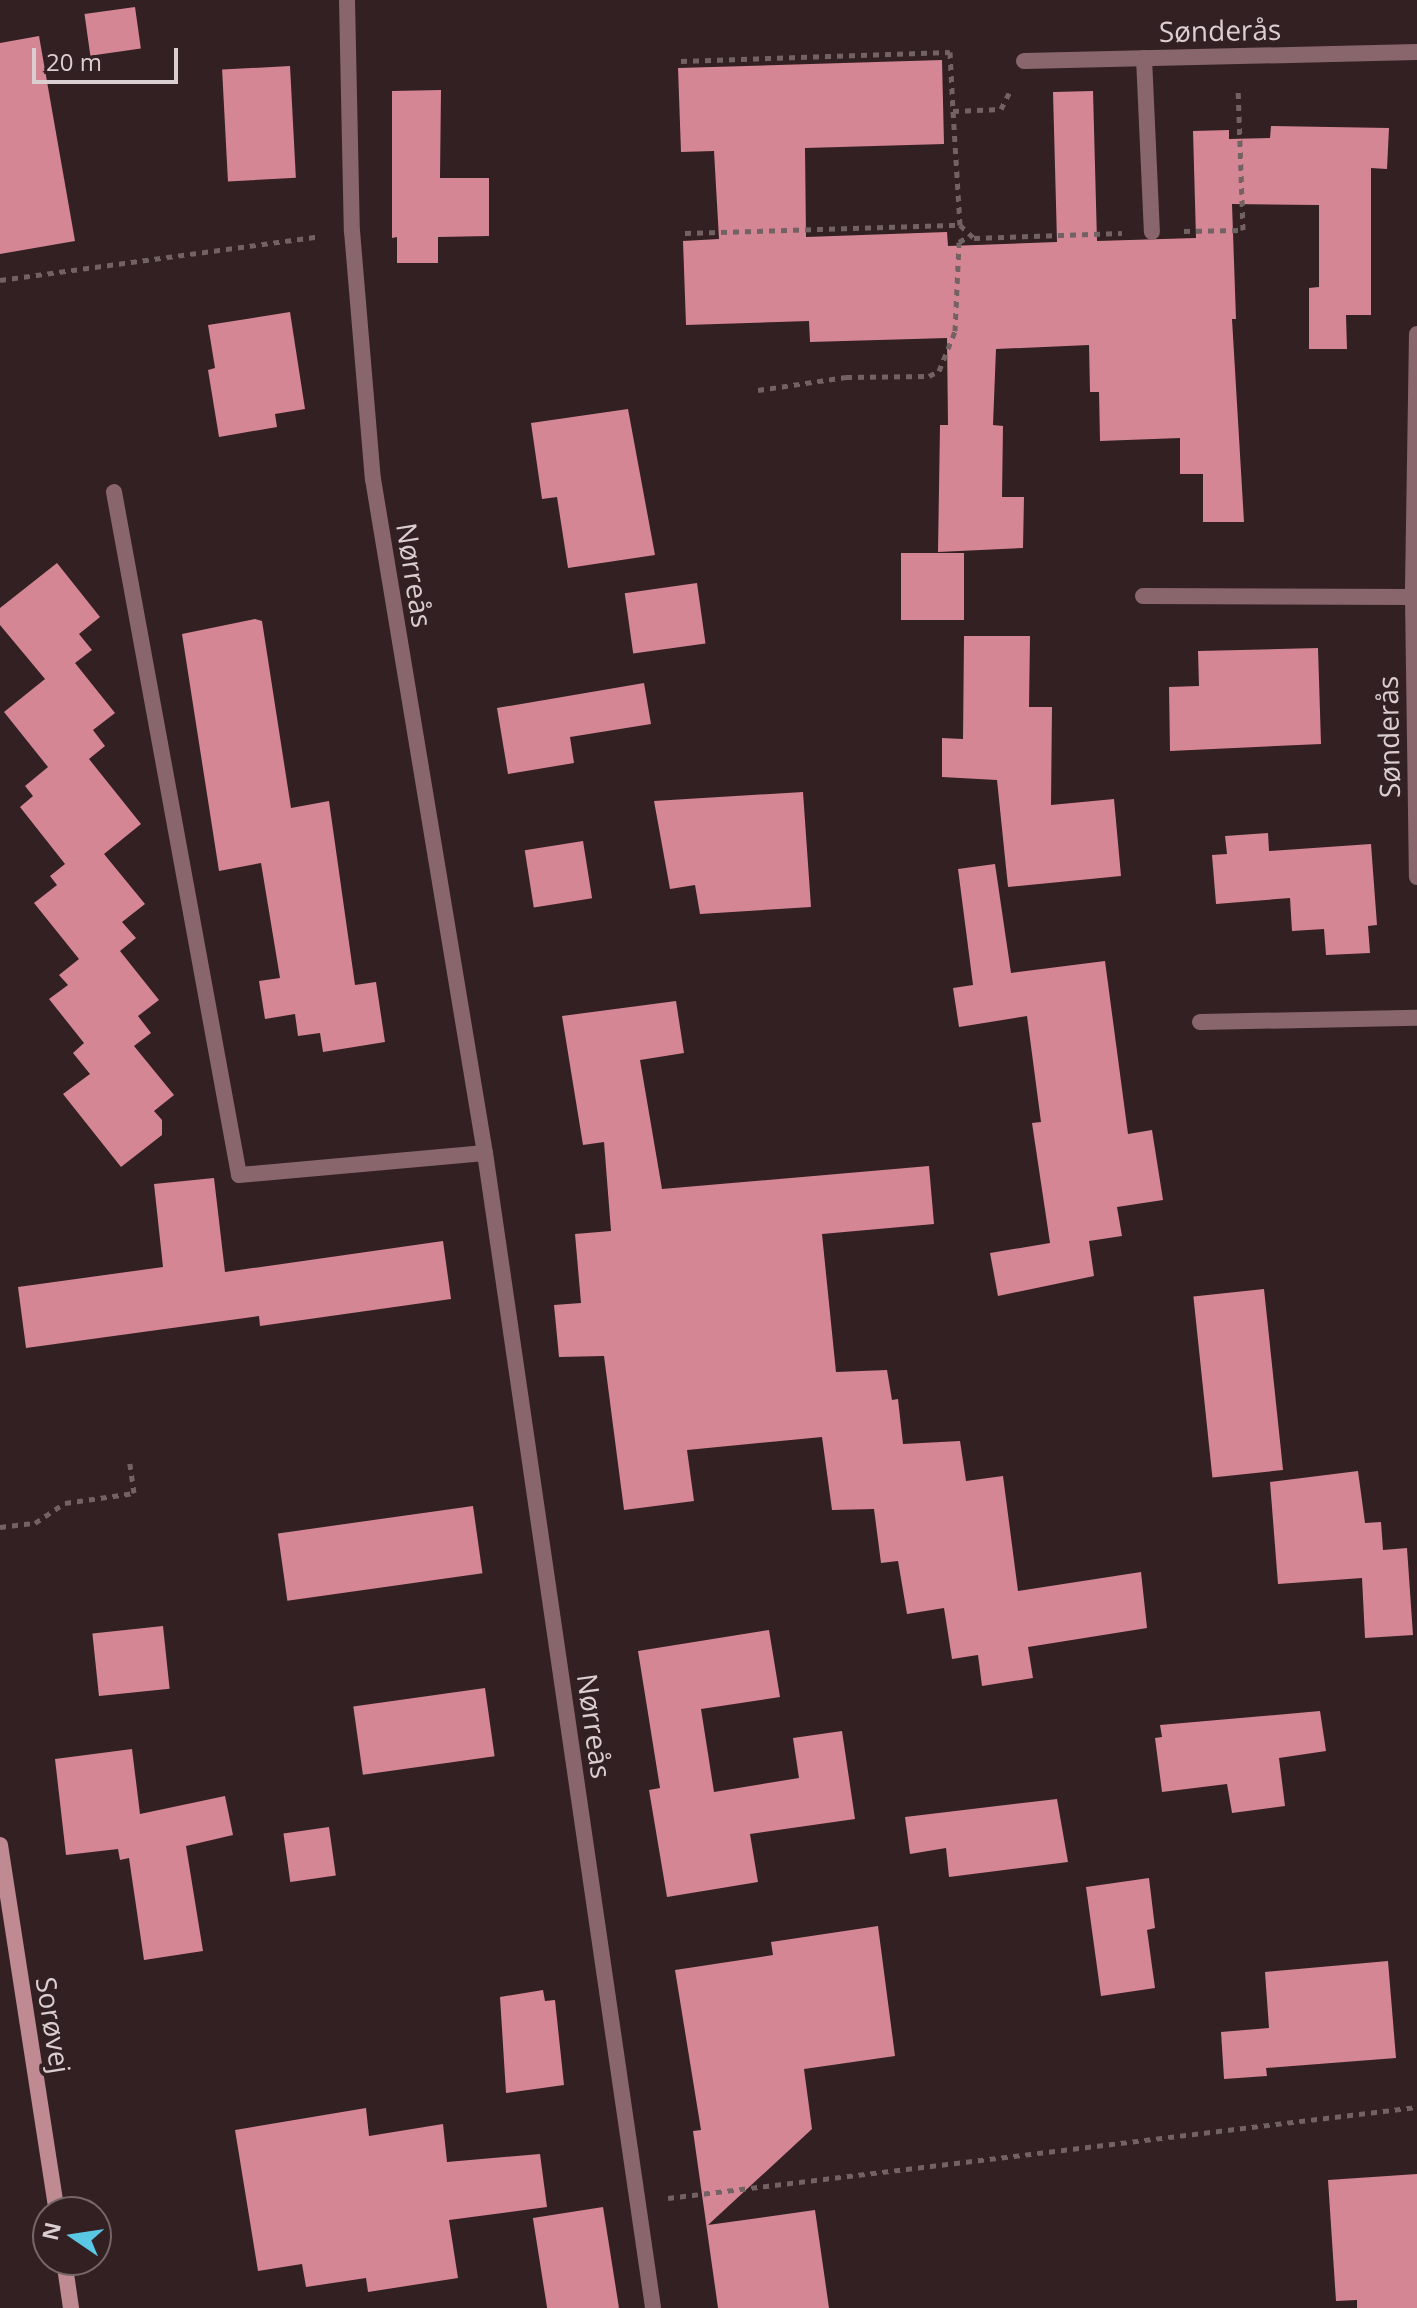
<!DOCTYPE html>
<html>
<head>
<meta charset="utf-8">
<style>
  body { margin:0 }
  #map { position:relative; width:1417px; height:2308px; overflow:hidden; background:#332023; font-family:"Open Sans",sans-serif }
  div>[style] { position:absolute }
  .building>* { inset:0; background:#d58694; transform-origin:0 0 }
  .path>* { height:5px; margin-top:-2.5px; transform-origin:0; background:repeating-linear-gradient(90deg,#726264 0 6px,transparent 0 12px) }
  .lane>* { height:16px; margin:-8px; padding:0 8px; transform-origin:8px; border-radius:8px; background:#88666b }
  .street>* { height:16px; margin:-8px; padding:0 8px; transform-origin:8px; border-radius:8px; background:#88666b }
  .secondary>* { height:16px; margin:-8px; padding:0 8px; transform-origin:8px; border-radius:8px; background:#c08a93 }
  span { translate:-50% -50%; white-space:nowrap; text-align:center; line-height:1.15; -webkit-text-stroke:8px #332023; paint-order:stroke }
  .street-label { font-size:28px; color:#dbced0 }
  .north { position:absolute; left:32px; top:2196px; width:80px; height:80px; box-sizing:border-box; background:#332023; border:2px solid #766668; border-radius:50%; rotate:283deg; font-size:22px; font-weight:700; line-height:32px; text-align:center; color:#dbced0 }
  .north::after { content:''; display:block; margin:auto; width:28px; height:36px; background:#5ac8e5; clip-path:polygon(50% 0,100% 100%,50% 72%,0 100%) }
  .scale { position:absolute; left:32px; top:48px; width:146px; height:36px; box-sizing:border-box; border:4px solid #dbced0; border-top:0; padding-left:10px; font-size:24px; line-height:28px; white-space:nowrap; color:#dbced0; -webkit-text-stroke:6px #332023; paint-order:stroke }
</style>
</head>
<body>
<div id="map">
  <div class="building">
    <i style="left:135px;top:7px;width:42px;height:51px;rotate:82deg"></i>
    <i style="clip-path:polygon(39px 36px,75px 241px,0 254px,0 43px)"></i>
    <i style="clip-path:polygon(942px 60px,944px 144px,805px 148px,806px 237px,947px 232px,948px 246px,1057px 242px,1053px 92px,1093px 91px,1097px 241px,1196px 238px,1193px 131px,1229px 130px,1229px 139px,1270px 138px,1271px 126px,1389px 128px,1387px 169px,1371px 168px,1371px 315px,1346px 315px,1347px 349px,1309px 349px,1309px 288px,1319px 287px,1319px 205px,1232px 204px,1236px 319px,1232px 319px,1244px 522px,1203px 522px,1203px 474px,1180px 474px,1180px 438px,1100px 441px,1099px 392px,1090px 392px,1089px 345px,996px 349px,993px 425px,1003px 426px,1002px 497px,1024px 497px,1023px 548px,938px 552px,940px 425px,948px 425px,947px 338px,810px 342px,809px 321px,686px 325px,683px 241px,719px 239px,714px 151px,681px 152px,678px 68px)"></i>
    <i style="left:290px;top:66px;width:112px;height:68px;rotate:87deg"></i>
    <i style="clip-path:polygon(441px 90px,440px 178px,489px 178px,489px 236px,438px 237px,438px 263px,397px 263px,397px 237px,392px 238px,392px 91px)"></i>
    <i style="clip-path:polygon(290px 312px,305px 409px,275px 414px,277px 427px,219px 437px,208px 370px,215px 368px,208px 325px)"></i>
    <i style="clip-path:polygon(628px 409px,655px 555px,568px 568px,557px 497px,542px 499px,531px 423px)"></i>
    <i style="left:901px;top:553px;width:63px;height:67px"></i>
    <i style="clip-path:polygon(57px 563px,100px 617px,79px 634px,92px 650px,75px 663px,115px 713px,93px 730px,105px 746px,89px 759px,141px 824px,104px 854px,145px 904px,122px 922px,136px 938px,120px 951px,159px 1000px,138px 1016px,151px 1033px,134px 1046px,174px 1095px,154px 1111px,162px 1120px,162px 1135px,121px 1167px,63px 1094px,90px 1074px,73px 1053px,84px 1043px,49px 999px,68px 985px,59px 975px,79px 959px,34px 903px,57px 885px,50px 876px,65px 864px,20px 807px,33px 796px,25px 786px,48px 767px,4px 712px,45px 679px,0 625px,0 608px)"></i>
    <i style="left:697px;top:583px;width:61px;height:73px;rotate:82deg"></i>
    <i style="clip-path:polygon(255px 619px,262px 621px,291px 808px,329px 801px,355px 985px,376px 982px,385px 1042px,323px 1052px,320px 1033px,298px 1036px,295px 1014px,265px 1019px,259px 981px,280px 978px,261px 863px,219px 871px,182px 634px)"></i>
    <i style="clip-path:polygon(964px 636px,1030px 636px,1029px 707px,1052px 707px,1051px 805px,1114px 799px,1121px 876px,1008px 887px,997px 780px,942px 777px,942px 738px,963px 739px)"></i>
    <i style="clip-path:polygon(1318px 648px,1321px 744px,1170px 751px,1169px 687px,1199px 686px,1198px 651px)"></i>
    <i style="clip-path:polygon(644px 683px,651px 724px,570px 737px,574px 763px,508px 774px,497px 708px)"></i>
    <i style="clip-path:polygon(803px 792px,811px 907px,700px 914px,695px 885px,670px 889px,654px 801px)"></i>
    <i style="clip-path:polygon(1268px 833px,1269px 851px,1371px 844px,1377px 925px,1368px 926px,1370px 953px,1326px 955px,1324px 929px,1292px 931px,1290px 898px,1216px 904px,1212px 855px,1227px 854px,1225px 836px)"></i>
    <i style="left:583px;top:841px;width:58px;height:59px;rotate:81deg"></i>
    <i style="clip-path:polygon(995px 864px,1011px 973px,1105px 961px,1128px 1134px,1152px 1130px,1163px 1200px,1117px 1207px,1122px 1236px,1089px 1241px,1094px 1276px,998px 1296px,990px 1253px,1050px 1243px,1032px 1123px,1041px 1122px,1027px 1016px,959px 1027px,953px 988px,973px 985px,958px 869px)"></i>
    <i style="clip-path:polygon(676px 1001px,684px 1053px,640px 1060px,662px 1189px,929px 1166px,934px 1224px,822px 1234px,836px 1372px,887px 1370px,892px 1400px,898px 1399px,903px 1444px,960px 1441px,966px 1481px,1003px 1476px,1018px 1591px,1141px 1572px,1147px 1628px,1028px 1647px,1033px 1678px,982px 1686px,978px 1655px,952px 1659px,944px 1608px,907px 1614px,898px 1561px,881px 1563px,874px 1509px,832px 1510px,822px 1437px,687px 1450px,694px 1501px,624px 1510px,604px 1356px,559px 1357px,554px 1305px,581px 1303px,575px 1234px,611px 1231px,604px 1142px,583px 1145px,562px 1016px)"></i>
    <i style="clip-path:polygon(214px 1178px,225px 1272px,443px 1241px,451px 1299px,260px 1326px,259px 1316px,26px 1348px,18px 1287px,163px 1267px,154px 1184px)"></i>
    <i style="left:1264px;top:1289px;width:182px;height:71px;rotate:84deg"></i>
    <i style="clip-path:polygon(1358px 1471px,1365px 1523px,1381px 1522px,1383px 1550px,1407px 1548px,1413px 1635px,1365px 1638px,1362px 1578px,1278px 1584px,1270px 1482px)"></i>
    <i style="left:473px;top:1506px;width:68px;height:197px;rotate:82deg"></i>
    <i style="left:163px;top:1626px;width:63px;height:71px;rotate:84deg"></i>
    <i style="clip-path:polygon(769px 1630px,780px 1697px,701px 1709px,714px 1792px,799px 1778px,793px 1738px,842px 1731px,855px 1819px,750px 1834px,758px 1882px,667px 1897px,649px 1790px,660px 1788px,638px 1651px)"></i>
    <i style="left:485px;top:1688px;width:69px;height:133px;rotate:82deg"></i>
    <i style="clip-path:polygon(1320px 1711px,1326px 1751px,1279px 1758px,1285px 1806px,1232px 1813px,1227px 1784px,1162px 1792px,1155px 1738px,1162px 1737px,1160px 1725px)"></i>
    <i style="clip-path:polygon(132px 1749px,140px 1814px,225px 1796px,233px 1835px,186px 1846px,203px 1951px,144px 1960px,129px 1858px,120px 1860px,118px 1849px,66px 1855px,55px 1759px)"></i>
    <i style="clip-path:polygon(1057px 1799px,1068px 1862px,949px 1877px,946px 1848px,910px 1854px,905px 1817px)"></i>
    <i style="left:329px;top:1827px;width:49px;height:46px;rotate:82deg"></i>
    <i style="clip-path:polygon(1149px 1878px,1155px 1928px,1147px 1930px,1155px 1988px,1101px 1996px,1086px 1887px)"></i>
    <i style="clip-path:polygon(878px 1926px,895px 2056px,804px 2069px,812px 2129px,708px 2225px,815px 2210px,829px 2308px,718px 2308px,693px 2131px,701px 2130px,675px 1970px,773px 1955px,771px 1942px)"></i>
    <i style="clip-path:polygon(1388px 1961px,1396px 2058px,1266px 2068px,1267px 2076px,1224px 2079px,1221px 2032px,1269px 2028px,1265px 1972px)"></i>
    <i style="clip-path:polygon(543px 1990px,545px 2001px,555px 2000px,564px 2085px,506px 2093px,500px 1997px)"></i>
    <i style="clip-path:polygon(366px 2108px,369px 2136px,443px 2124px,447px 2162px,540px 2154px,547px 2207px,449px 2220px,458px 2278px,368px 2292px,366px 2278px,306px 2287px,302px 2264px,258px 2271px,235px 2130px)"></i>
    <i style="clip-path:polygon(1417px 2174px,1417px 2308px,1357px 2308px,1357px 2300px,1336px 2301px,1328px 2180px)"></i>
    <i style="left:603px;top:2207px;width:102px;height:71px;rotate:81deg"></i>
  </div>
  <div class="path">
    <i style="left:681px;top:61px;width:269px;rotate:-1.9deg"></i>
    <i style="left:950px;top:52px;width:59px;rotate:87.1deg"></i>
    <i style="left:960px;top:225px;width:19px;rotate:43deg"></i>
    <i style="left:974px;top:238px;width:148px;rotate:-1.9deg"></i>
    <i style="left:1184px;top:231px;width:59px;rotate:-1deg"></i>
    <i style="left:1243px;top:230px;width:142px;rotate:-92deg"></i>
    <i style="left:685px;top:233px;width:275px;rotate:-1.7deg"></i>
    <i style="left:960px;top:225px;width:114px;rotate:-93.5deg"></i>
    <i style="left:953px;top:111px;width:48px;rotate:-2.4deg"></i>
    <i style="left:1001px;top:109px;width:20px;rotate:-63deg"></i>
    <i style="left:0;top:280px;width:323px;rotate:-7.8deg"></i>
    <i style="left:758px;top:390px;width:89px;rotate:-8.4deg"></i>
    <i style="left:846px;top:377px;width:83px;rotate:-0.7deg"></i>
    <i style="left:929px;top:376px;width:11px;rotate:-27deg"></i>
    <i style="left:939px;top:371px;width:43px;rotate:-68.2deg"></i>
    <i style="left:955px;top:331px;width:89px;rotate:-87.4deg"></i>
    <i style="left:959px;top:242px;width:14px;rotate:-30deg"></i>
    <i style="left:0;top:1527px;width:35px;rotate:-7deg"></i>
    <i style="left:35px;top:1523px;width:36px;rotate:-34deg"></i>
    <i style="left:65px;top:1503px;width:70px;rotate:-8.2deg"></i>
    <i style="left:134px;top:1493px;width:35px;rotate:-98deg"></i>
    <i style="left:668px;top:2198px;width:755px;rotate:-6.93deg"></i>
  </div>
  <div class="lane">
    <i style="left:1144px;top:58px;width:174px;rotate:87.4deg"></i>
  </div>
  <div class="street">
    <i style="left:347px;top:0;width:231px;rotate:88.8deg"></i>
    <i style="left:352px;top:231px;width:249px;rotate:85.2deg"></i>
    <i style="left:373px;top:479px;width:683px;rotate:80.57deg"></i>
    <i style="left:485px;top:1153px;width:1167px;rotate:81.72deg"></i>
    <i style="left:1024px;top:61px;width:393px;rotate:-1.3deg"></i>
    <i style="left:1417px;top:334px;width:263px;rotate:90.9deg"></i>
    <i style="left:1413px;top:597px;width:280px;rotate:89.2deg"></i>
    <i style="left:114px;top:492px;width:694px;rotate:79.63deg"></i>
    <i style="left:239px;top:1175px;width:247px;rotate:-5.1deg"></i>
    <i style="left:1143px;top:596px;width:270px;rotate:0.2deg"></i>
    <i style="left:1200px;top:1022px;width:217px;rotate:-1.1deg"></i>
  </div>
  <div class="secondary">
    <i style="left:0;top:1845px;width:371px;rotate:81.2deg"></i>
    <i style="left:64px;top:2260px;width:49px;rotate:81.7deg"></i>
  </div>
  <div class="street-label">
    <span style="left:1220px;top:30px;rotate:-1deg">Sønderås</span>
    <span style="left:415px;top:575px;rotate:81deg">Nørreås</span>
    <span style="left:1388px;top:737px;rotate:-91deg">Sønderås</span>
    <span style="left:595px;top:1726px;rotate:82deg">Nørreås</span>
    <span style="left:54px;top:2025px;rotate:81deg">Sorøvej</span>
  </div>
  <div class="north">N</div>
  <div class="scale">20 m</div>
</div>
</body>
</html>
